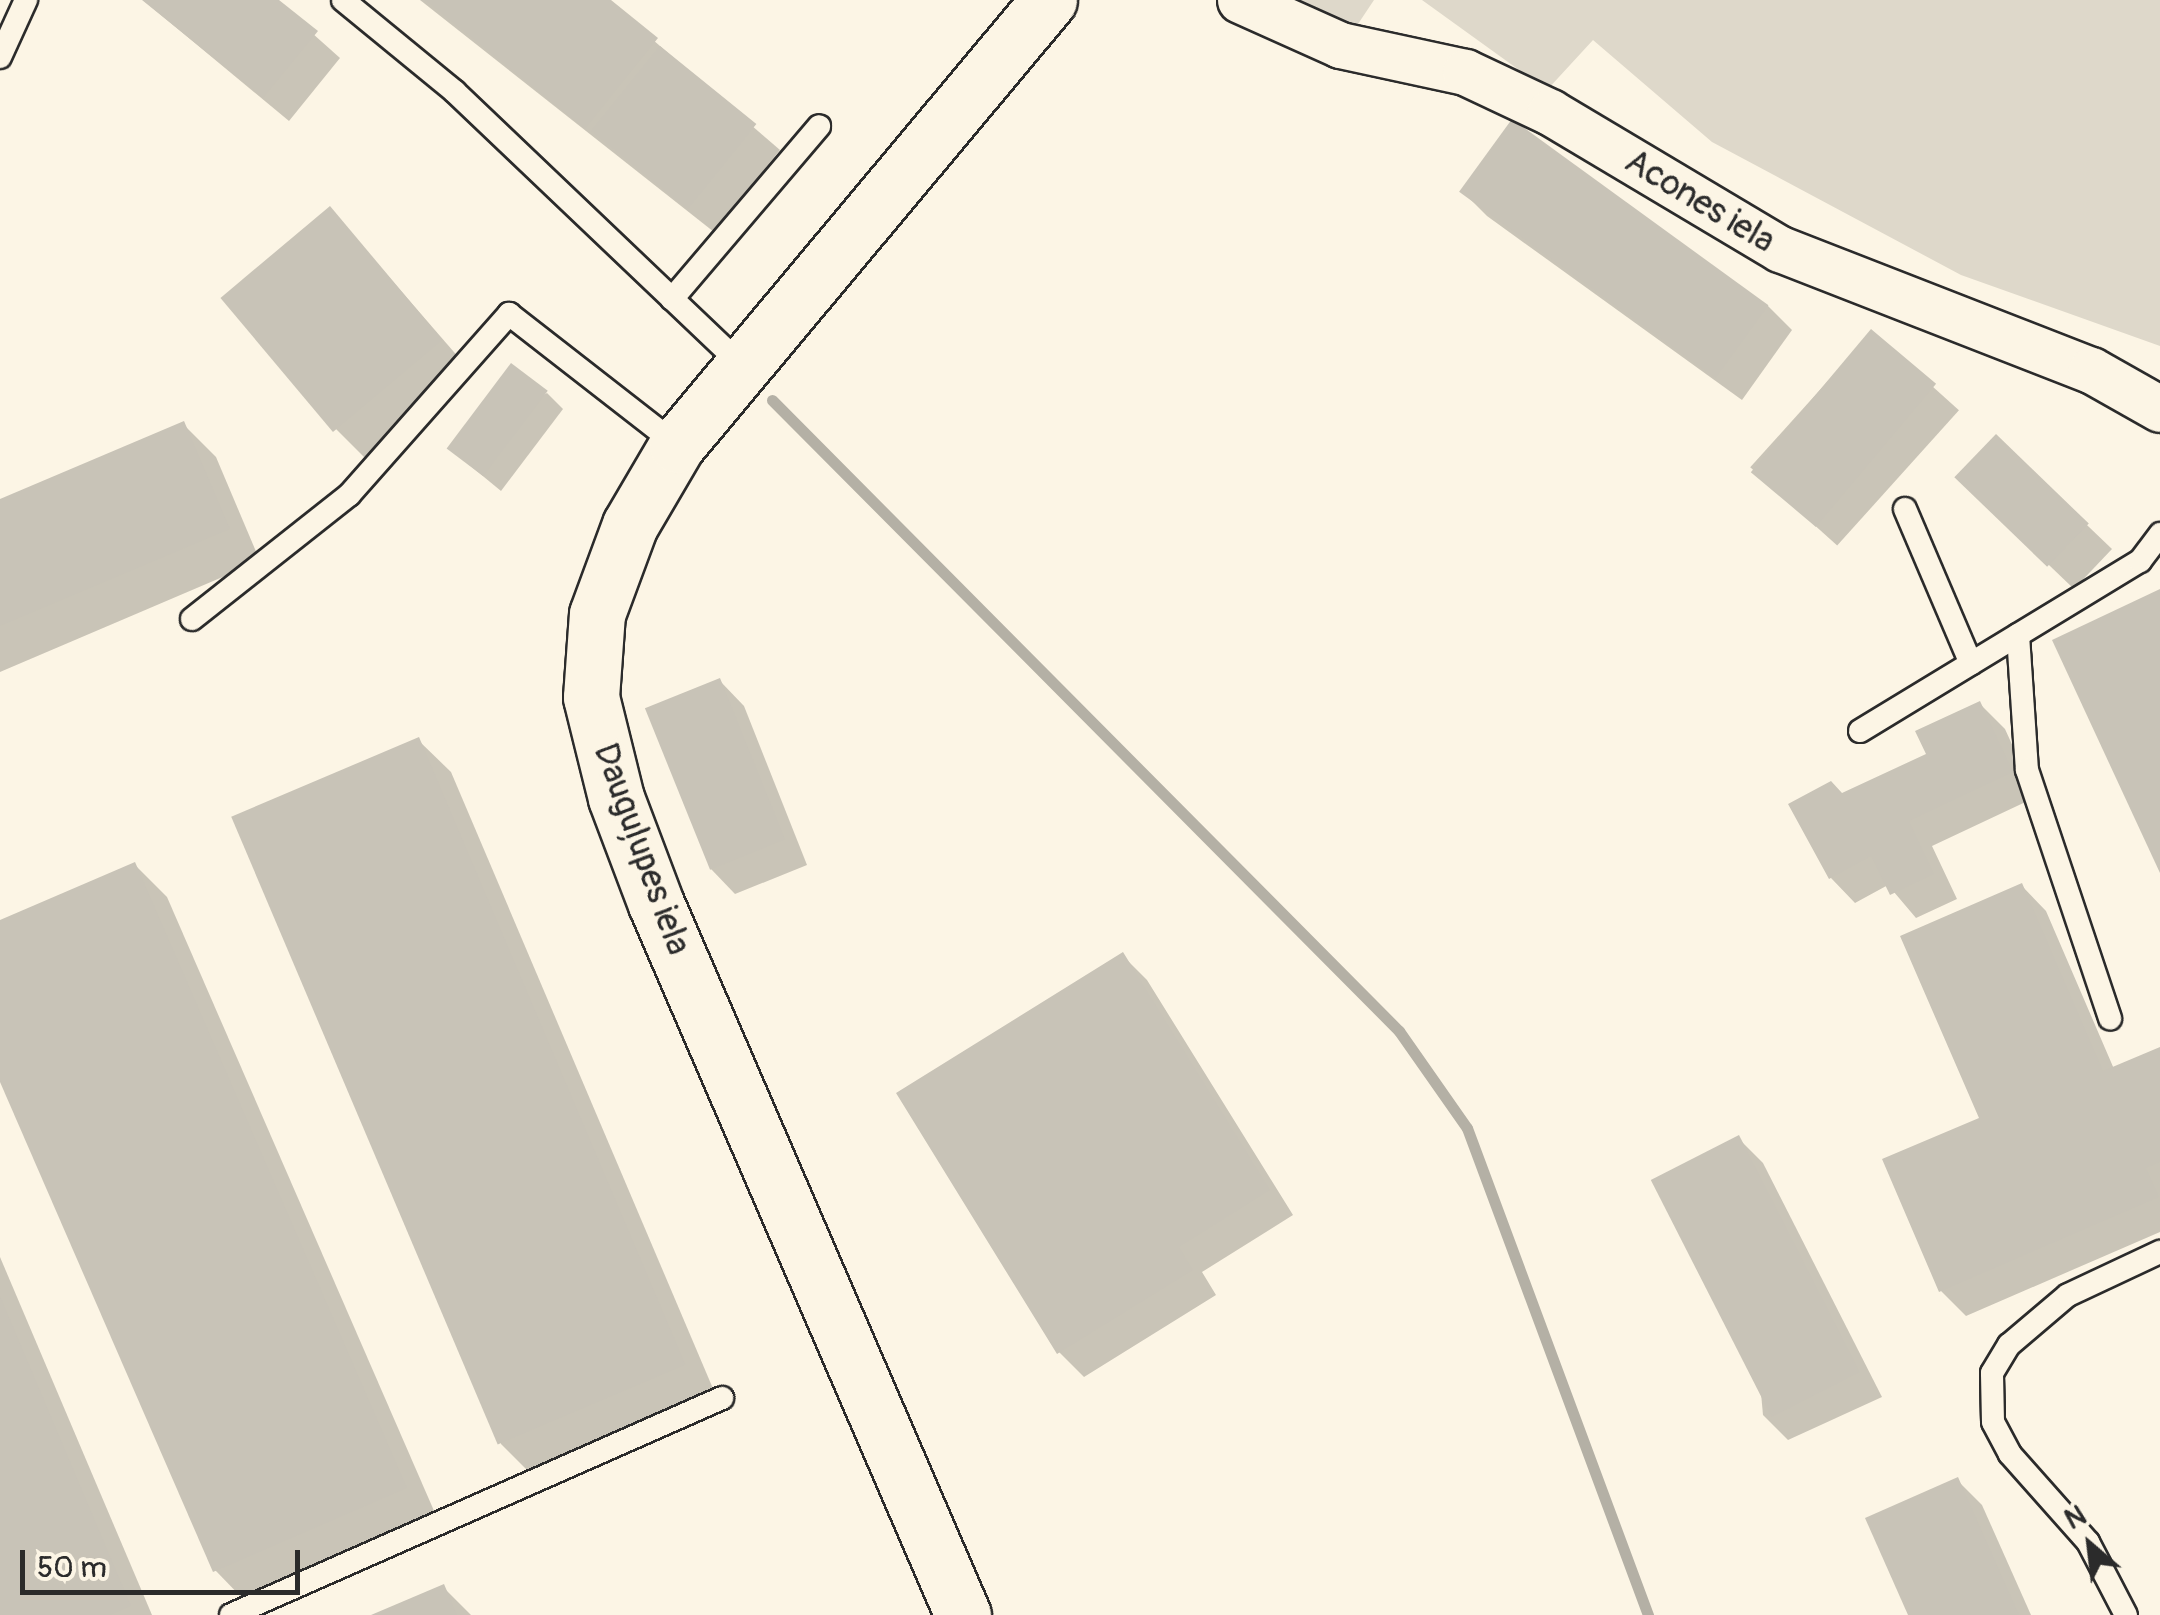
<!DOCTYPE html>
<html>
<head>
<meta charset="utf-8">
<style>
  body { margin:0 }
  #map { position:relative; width:2160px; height:1615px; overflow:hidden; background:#fcf5e5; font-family:Pangolin,sans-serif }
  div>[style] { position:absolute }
  .green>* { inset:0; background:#ded8ca }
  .shadow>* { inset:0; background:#0003; transform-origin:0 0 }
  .stream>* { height:11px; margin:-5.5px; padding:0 5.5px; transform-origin:5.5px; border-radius:5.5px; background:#b4b0a5 }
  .building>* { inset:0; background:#c8c3b7; transform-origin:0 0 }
  .roads { filter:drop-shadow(2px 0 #2b2b2b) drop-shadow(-2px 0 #2b2b2b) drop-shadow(0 2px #2b2b2b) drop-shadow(0 -2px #2b2b2b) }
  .lane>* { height:22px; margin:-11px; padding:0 11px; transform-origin:11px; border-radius:11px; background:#fcf5e5 }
  .street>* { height:45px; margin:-22.5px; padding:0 22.5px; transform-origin:22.5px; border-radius:22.5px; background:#fcf5e5 }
  .secondary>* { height:55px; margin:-27.5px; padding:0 27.5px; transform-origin:27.5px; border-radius:27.5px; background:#fcf5e5 }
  span { translate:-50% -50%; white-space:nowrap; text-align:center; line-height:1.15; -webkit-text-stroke:8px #fcf5e5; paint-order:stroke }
  .street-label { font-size:35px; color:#2b2b2b }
  .north { position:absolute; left:2040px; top:1495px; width:100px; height:100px; -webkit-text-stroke:8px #fcf5e5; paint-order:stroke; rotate:332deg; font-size:28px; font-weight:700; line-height:40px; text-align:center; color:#2b2b2b }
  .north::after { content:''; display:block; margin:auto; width:35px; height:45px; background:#2b2b2b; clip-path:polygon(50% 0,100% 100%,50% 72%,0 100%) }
  .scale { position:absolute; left:20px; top:1550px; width:280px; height:45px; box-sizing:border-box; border:5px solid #2b2b2b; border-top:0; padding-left:12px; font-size:30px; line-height:35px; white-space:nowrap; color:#2b2b2b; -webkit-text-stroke:8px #fcf5e5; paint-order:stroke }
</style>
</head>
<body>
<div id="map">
  <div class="green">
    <i style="clip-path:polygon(1283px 0,1374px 0,1358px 24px,1330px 23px)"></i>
    <i style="clip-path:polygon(1422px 0,2160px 0,2160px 346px,1961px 275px,1712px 142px,1593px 40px,1547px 90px)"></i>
  </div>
  <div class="shadow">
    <i style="clip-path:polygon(143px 0,275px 0,340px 58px,289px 121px)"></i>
    <i style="clip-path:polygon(420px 0,607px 0,780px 150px,714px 232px)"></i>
    <i style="clip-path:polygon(1463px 192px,1768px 306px,1792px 330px,1742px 400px,1487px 216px)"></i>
    <i style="clip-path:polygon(330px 209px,473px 374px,367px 460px,335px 428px)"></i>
    <i style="left:1872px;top:332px;width:117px;height:182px;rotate:42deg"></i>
    <i style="clip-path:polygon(547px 393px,563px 409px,501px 491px,450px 449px)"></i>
    <i style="clip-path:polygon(183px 424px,216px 457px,260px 561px,0 672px,0 502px)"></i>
    <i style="clip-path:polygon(1996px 438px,2112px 549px,2074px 589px,1983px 502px)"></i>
    <i style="clip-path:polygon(720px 681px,744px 706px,807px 865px,735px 894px,711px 869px)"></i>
    <i style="clip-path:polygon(1980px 704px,2005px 729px,2036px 797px,1932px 846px,1957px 899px,1916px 918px,1888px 885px,1855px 903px,1831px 878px,1842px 796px,1930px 755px)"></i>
    <i style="clip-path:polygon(418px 740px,451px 772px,717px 1398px,533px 1476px,501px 1444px)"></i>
    <i style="clip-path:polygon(135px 865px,167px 897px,438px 1520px,247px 1603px,215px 1570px,0 1076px,0 923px)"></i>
    <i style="clip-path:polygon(2022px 886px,2046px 911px,2114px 1069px,2160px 1050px,2160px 1232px,1966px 1316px,1941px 1291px,1982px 1119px)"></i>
    <i style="clip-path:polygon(1122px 955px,1147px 980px,1293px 1215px,1202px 1272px,1216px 1295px,1084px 1377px,1059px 1352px)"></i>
    <i style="clip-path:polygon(1738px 1138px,1763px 1163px,1882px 1397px,1788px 1440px,1763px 1415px)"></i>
    <i style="clip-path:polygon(0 1257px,152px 1615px,0 1615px)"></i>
    <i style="clip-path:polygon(1957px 1480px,1982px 1505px,2031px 1615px,1911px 1615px)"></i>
    <i style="clip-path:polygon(443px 1587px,471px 1615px,378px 1615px)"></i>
  </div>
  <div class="stream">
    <i style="left:772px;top:400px;width:890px;rotate:45.18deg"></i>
    <i style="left:1399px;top:1031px;width:118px;rotate:55deg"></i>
    <i style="left:1467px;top:1128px;width:520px;rotate:69.61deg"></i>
  </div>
  <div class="building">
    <i style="clip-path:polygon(142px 0,279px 0,318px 31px,263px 98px)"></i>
    <i style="clip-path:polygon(425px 0,611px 0,658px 38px,585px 129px)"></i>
    <i style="left:660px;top:46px;width:124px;height:109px;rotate:39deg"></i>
    <i style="left:1512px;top:119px;width:317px;height:90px;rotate:36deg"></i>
    <i style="left:330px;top:206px;width:175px;height:143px;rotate:50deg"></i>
    <i style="left:1871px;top:329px;width:85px;height:187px;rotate:40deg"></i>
    <i style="left:511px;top:363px;width:46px;height:107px;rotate:37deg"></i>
    <i style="clip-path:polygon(184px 421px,230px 529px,0 626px,0 499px)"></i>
    <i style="left:1996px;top:434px;width:129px;height:60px;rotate:44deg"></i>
    <i style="clip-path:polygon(2160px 589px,2160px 873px,2052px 640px)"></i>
    <i style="left:720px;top:678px;width:174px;height:81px;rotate:68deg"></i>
    <i style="clip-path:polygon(1980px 701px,2013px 772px,1909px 821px,1934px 874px,1890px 895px,1871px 856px,1829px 879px,1788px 804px,1831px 781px,1842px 793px,1926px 754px,1915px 731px)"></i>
    <i style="left:419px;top:737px;width:682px;height:204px;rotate:67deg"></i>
    <i style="clip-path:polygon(135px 862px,407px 1488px,213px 1572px,0 1082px,0 920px)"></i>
    <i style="clip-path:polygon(2022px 883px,2103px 1071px,2160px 1047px,2160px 1162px,2146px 1168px,2159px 1197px,1939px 1292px,1882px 1159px,1979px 1118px,1900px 936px)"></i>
    <i style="clip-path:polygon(1123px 952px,1270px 1190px,1179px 1247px,1193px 1270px,1057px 1354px,896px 1093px)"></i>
    <i style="left:1739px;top:1135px;width:266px;height:99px;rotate:63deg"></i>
    <i style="clip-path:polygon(0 1296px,131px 1606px,110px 1615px,0 1615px)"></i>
    <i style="clip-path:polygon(1958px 1477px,2019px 1615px,1908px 1615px,1865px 1518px)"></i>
    <i style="clip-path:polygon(444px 1584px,457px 1615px,371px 1615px)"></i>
  </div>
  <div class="roads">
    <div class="lane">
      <i style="left:343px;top:0;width:144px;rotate:39.3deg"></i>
      <i style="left:454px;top:91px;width:400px;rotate:43.6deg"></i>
      <i style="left:0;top:57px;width:63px;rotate:-65.5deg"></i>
      <i style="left:672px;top:299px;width:227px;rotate:-49.6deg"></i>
      <i style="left:1905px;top:509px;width:168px;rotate:66.9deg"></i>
      <i style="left:192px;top:619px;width:200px;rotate:-38.3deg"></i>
      <i style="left:349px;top:495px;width:242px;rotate:-48.5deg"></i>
      <i style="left:509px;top:314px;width:213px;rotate:37.9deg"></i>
      <i style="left:2018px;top:635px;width:135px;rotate:86.2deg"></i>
      <i style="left:2027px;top:770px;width:262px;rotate:71.5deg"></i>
      <i style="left:1860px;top:731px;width:328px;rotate:-31.3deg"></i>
      <i style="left:2140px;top:561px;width:34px;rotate:-53deg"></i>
      <i style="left:231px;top:1615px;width:537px;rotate:-23.84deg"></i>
      <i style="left:2126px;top:1615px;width:82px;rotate:-117.5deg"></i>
      <i style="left:2088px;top:1542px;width:118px;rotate:-131.6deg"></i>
      <i style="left:2010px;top:1454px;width:36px;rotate:-118deg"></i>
      <i style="left:1993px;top:1422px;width:49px;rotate:-91.2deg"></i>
      <i style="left:1992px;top:1373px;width:33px;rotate:-59deg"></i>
      <i style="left:2009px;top:1345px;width:77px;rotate:-40.3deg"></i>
      <i style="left:2068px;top:1295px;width:102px;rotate:-25.1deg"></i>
    </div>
    <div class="street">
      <i style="left:1240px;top:0;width:110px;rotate:24.2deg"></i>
      <i style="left:1340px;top:45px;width:128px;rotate:12.2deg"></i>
      <i style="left:1465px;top:72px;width:94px;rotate:25.2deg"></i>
      <i style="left:1550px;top:112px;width:268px;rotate:30.8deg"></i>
      <i style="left:1780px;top:249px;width:334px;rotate:21.3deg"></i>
      <i style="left:2091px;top:370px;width:79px;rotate:29.5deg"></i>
    </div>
    <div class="secondary">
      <i style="left:963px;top:1615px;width:774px;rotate:-113.35deg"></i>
      <i style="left:656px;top:904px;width:113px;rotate:-110.7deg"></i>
      <i style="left:616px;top:798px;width:104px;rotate:-103.9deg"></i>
      <i style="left:591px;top:697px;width:83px;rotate:-85.9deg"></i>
      <i style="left:597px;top:614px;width:95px;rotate:-69.7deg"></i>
      <i style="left:630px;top:525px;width:93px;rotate:-59.6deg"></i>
      <i style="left:677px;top:445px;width:580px;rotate:-50.11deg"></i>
    </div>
  </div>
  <div class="street-label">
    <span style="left:1700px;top:201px;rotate:31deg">Acones iela</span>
    <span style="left:642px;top:849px;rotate:70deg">Dauguļupes iela</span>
  </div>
  <div class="north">N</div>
  <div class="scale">50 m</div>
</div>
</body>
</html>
